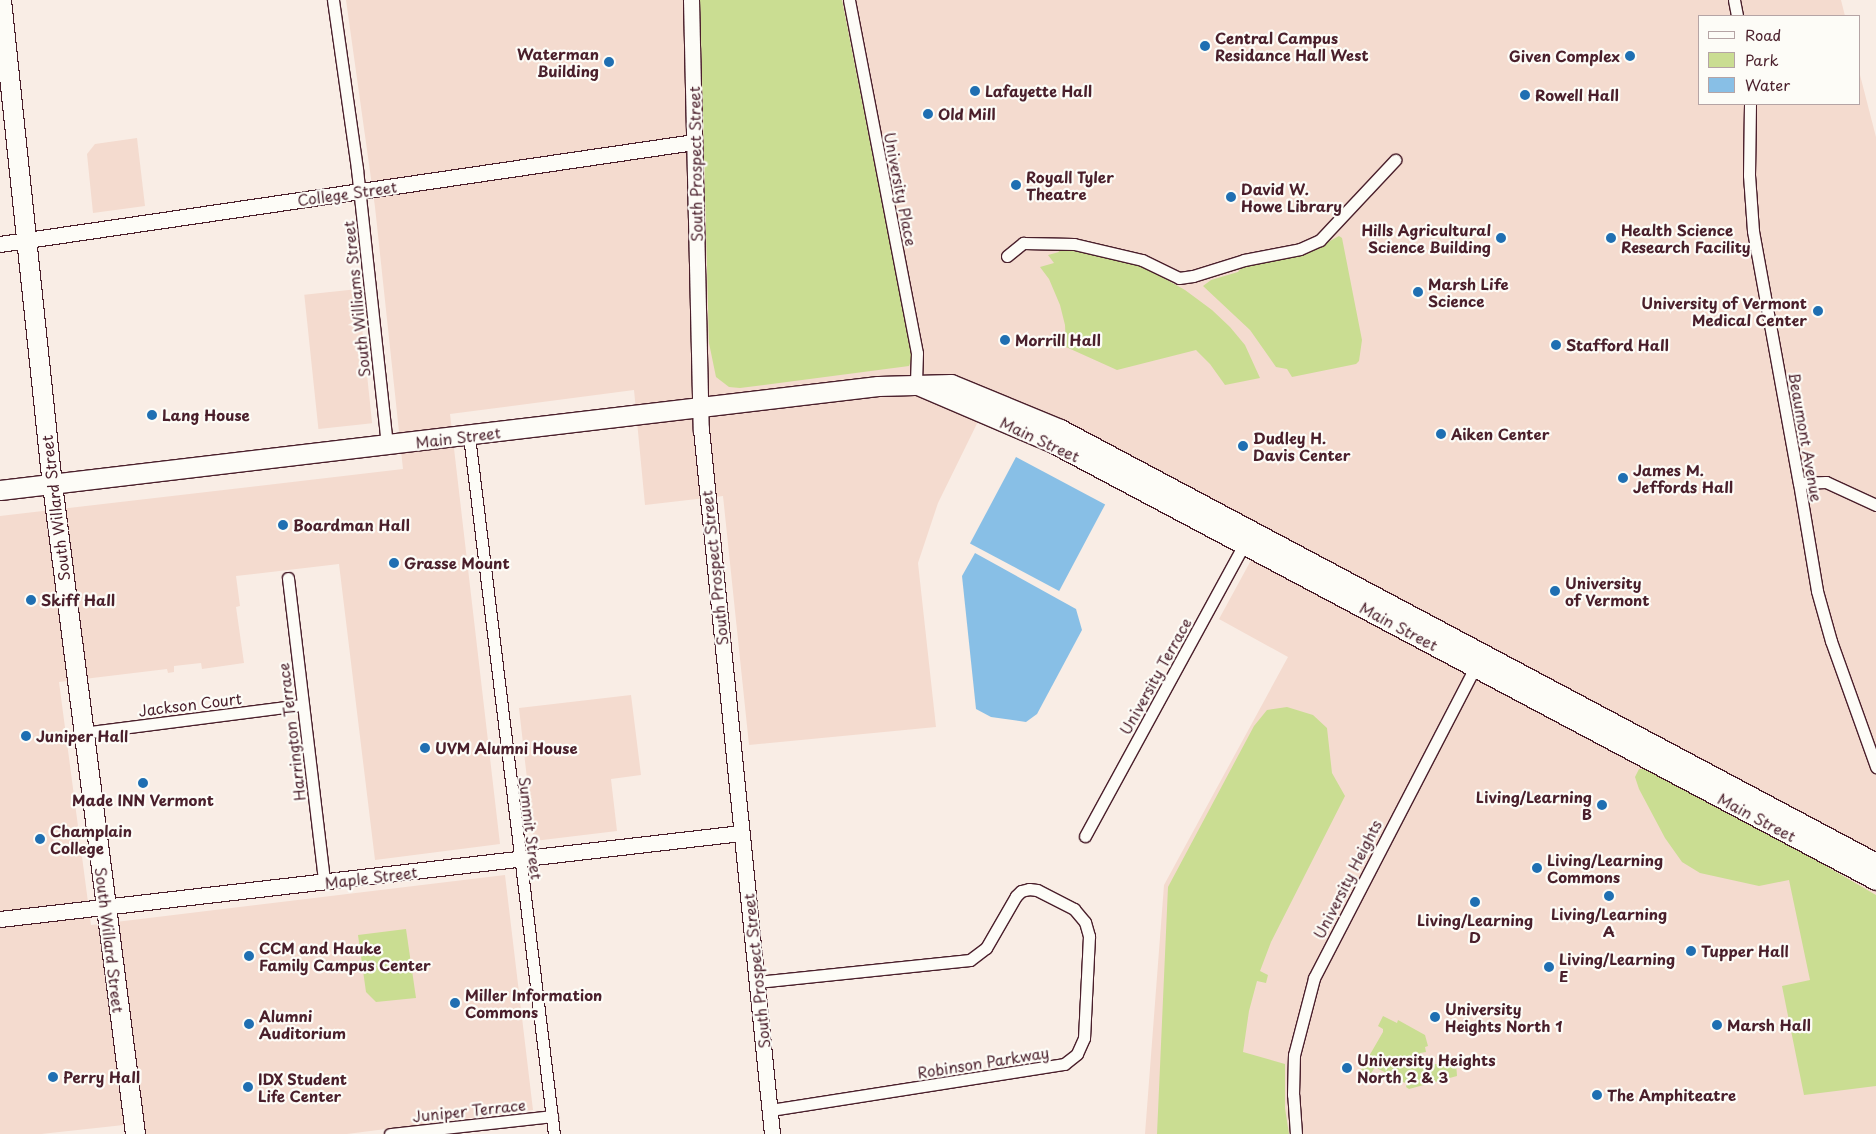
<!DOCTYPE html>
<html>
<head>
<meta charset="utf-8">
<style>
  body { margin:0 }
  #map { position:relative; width:1876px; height:1134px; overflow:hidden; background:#f9ede5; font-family:"Playpen Sans",sans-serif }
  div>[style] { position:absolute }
  .built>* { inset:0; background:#f4dbcf; transform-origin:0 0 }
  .green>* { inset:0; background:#cadd92 }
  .water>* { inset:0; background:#88bfe6; transform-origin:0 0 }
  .roads { filter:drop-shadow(1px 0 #4a1f2b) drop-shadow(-1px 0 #4a1f2b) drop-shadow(0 1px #4a1f2b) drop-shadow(0 -1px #4a1f2b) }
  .minor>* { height:11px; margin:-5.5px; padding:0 5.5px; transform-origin:5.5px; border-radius:5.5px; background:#fdfcf7 }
  .tertiary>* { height:15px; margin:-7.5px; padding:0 7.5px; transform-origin:7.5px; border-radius:7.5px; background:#fdfcf7 }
  .primary>* { height:19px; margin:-9.5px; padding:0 9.5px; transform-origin:9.5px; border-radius:9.5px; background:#fdfcf7 }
  .dots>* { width:14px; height:14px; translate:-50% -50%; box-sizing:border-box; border:2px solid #fdfcf7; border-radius:50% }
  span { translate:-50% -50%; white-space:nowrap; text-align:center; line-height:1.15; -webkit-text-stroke:4.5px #fdfcf7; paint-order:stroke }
  .poi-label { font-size:15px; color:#4a1f2b; font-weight:700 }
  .left { translate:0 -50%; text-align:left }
  .right { translate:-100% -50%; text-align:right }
  .street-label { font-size:15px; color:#4a1f2b }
  .legend { position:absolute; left:1698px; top:15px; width:162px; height:90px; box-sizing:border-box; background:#fdfcf7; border:1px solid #b5a4a5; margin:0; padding:6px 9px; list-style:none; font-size:15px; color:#4a1f2b }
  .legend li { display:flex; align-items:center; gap:10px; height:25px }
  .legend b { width:25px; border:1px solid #b5a4a5 }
</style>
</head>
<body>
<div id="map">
  <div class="built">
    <i style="clip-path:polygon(346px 0,1841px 0,1845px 16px,1700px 16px,1700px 104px,1860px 104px,1860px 75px,1876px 137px,1876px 1134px,1145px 1134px,1164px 885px,1288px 657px,1219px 619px,1268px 529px,1060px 418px,993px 391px,938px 503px,918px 563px,936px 727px,749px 745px,723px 496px,645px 505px,634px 390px,450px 414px,500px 844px,375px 860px,339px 564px,236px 576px,240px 606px,236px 607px,244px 663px,202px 669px,201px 663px,174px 666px,174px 672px,168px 673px,167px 669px,59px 682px,91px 925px,505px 875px,533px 1110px,347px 1134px,144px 1134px,142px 1123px,41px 1134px,0 1134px,0 516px,403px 469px,375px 207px)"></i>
    <i style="clip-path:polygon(137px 138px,145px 206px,93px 213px,87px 154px,95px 144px)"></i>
    <i style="left:358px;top:289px;width:135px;height:54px;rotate:84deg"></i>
    <i style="clip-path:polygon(631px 695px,641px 775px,611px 779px,617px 831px,534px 841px,519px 708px)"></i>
  </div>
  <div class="green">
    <i style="clip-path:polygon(700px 0,842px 0,911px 350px,912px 358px,909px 366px,740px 388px,729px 387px,716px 377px,709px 343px)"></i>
    <i style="clip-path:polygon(1339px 236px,1342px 238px,1362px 340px,1359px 361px,1356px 364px,1292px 377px,1287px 369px,1276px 367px,1250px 330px,1203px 286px,1211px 280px,1238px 272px,1241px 268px,1254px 262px,1312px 251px)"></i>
    <i style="clip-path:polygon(1057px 248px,1125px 261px,1144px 267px,1185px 290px,1212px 310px,1230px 327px,1245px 345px,1260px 378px,1225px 385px,1210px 364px,1196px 350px,1117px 370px,1066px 347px,1065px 325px,1060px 305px,1049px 279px,1040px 267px,1054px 263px,1048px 255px,1059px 252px)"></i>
    <i style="clip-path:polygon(1287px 707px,1313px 715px,1327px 728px,1332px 773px,1345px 796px,1271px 942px,1260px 971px,1268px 975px,1266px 983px,1257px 981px,1249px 1011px,1243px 1052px,1285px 1064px,1285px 1108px,1289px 1134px,1157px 1134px,1168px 887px,1254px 726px,1267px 710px)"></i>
    <i style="clip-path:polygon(1639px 769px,1644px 769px,1819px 862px,1876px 895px,1876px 1086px,1804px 1095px,1782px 986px,1810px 980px,1789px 880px,1759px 886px,1700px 873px,1682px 862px,1665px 838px,1639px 789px,1635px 777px)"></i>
    <i style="clip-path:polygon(406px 929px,416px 998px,376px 1002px,366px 992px,358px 935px)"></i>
    <i style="clip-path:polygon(1383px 1016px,1397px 1023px,1398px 1020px,1425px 1035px,1428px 1046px,1425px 1047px,1426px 1052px,1420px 1053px,1421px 1060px,1426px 1061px,1426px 1065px,1456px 1062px,1457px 1076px,1409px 1089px,1406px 1087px,1407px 1084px,1375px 1067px,1370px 1075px,1361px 1070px,1383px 1032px,1383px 1029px,1378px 1026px)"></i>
  </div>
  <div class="water">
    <i style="left:1016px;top:457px;width:101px;height:98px;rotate:28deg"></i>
    <i style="clip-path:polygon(975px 553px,1076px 609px,1082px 630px,1037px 714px,1026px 722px,991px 717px,976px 709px,962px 576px)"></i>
  </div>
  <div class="roads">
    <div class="minor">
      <i style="left:333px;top:0;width:171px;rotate:81.9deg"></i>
      <i style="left:357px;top:169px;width:279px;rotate:83.8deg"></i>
      <i style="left:849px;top:0;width:359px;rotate:79.1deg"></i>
      <i style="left:917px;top:353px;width:32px;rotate:92deg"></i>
      <i style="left:1734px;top:0;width:16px;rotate:79deg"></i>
      <i style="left:1750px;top:104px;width:71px;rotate:90.8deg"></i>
      <i style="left:1749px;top:175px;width:56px;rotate:85.9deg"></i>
      <i style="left:1753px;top:231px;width:256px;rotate:79.7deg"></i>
      <i style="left:1799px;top:483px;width:109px;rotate:80.5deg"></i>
      <i style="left:1817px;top:591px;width:52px;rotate:74.4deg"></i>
      <i style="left:1831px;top:641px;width:134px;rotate:70.3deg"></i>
      <i style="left:1007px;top:256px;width:21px;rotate:-39deg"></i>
      <i style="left:1023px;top:243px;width:51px;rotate:1.1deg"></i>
      <i style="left:1074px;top:244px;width:70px;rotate:13.2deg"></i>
      <i style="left:1142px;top:260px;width:41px;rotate:25.9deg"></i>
      <i style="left:1179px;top:278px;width:14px;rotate:-8deg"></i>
      <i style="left:1193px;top:276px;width:53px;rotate:-17.4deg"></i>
      <i style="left:1244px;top:260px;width:57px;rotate:-11.1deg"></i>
      <i style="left:1300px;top:249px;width:22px;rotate:-24deg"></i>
      <i style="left:1320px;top:240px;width:110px;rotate:-46.8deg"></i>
      <i style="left:469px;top:436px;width:703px;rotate:83.06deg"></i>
      <i style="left:1799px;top:483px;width:27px;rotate:-2deg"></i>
      <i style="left:1826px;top:482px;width:55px;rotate:24.7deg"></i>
      <i style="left:288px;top:578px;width:306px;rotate:83.2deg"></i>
      <i style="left:82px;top:733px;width:222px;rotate:-7.3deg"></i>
      <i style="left:1085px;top:836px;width:336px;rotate:-61.4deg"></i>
      <i style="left:757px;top:982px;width:214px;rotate:-5.9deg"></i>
      <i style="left:970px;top:960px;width:20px;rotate:-37deg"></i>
      <i style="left:986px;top:948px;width:60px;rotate:-60deg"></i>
      <i style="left:1016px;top:896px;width:7px;rotate:-45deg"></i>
      <i style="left:1021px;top:891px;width:8px;rotate:-14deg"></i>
      <i style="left:1029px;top:889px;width:8px;rotate:7deg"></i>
      <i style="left:1037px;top:890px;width:42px;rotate:27.2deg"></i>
      <i style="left:1074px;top:909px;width:17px;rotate:50deg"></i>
      <i style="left:1085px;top:922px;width:15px;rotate:74deg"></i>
      <i style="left:1089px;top:936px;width:102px;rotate:92.8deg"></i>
      <i style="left:1084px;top:1038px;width:17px;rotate:114deg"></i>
      <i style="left:1077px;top:1054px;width:16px;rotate:142deg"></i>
      <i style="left:1064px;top:1064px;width:298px;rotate:171.1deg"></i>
      <i style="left:390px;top:1134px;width:163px;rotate:-6.3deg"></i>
      <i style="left:1296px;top:1134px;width:39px;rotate:-94deg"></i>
      <i style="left:1293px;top:1095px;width:40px;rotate:-88.6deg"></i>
      <i style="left:1294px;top:1055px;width:80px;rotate:-75.4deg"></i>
      <i style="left:1314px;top:978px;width:354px;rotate:-62.6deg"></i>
    </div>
    <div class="tertiary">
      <i style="left:691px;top:0;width:429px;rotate:88.7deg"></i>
      <i style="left:701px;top:429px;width:709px;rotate:84.25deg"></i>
      <i style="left:0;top:244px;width:701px;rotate:-8.36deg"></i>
      <i style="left:0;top:919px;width:746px;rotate:-6.62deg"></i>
    </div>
    <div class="primary">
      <i style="left:1px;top:0;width:487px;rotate:84deg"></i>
      <i style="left:52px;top:484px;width:655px;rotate:82.72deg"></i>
      <i style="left:920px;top:386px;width:145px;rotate:23.2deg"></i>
      <i style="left:1053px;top:443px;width:932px;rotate:27.97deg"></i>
      <i style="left:0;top:490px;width:884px;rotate:-6.76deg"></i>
      <i style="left:878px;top:386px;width:73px;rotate:-1.6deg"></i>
      <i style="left:951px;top:384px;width:118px;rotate:22.4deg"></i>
      <i style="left:1060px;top:429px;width:924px;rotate:28.01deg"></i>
    </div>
  </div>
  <div class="dots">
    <i style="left:1205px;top:46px;background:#1f6fb2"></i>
    <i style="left:1630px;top:56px;background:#1f6fb2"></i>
    <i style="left:609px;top:62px;background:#1f6fb2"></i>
    <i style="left:975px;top:91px;background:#1f6fb2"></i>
    <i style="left:1525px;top:95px;background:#1f6fb2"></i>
    <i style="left:928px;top:114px;background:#1f6fb2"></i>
    <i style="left:1016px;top:185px;background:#1f6fb2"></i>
    <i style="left:1231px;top:197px;background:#1f6fb2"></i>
    <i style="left:1501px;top:238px;background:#1f6fb2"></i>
    <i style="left:1611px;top:238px;background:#1f6fb2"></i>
    <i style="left:1418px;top:292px;background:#1f6fb2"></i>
    <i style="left:1818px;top:311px;background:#1f6fb2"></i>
    <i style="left:1005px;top:340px;background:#1f6fb2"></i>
    <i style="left:1556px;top:345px;background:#1f6fb2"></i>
    <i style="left:152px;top:415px;background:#1f6fb2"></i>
    <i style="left:1441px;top:434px;background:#1f6fb2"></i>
    <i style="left:1243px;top:446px;background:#1f6fb2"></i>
    <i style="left:1623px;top:478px;background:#1f6fb2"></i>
    <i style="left:283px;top:525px;background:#1f6fb2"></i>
    <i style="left:394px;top:563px;background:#1f6fb2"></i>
    <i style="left:1555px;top:591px;background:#1f6fb2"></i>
    <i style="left:31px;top:600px;background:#1f6fb2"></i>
    <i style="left:26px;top:736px;background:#1f6fb2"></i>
    <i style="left:425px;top:748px;background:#1f6fb2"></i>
    <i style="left:143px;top:783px;background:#1f6fb2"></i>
    <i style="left:1602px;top:805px;background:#1f6fb2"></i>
    <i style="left:40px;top:839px;background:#1f6fb2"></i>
    <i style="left:1537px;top:868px;background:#1f6fb2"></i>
    <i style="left:1609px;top:896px;background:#1f6fb2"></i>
    <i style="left:1475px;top:902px;background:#1f6fb2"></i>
    <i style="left:1691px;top:951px;background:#1f6fb2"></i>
    <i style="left:249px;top:956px;background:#1f6fb2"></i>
    <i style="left:1549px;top:967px;background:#1f6fb2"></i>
    <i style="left:455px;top:1003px;background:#1f6fb2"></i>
    <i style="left:1435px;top:1017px;background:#1f6fb2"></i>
    <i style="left:249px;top:1024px;background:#1f6fb2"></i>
    <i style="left:1717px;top:1025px;background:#1f6fb2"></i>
    <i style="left:1347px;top:1068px;background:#1f6fb2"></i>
    <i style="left:53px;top:1077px;background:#1f6fb2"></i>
    <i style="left:248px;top:1087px;background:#1f6fb2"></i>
    <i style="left:1597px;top:1095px;background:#1f6fb2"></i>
  </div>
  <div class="poi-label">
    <span class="left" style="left:1215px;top:46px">Central Campus<br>Residance Hall West</span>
    <span class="right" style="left:599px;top:62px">Waterman<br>Building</span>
    <span class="right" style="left:1620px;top:56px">Given Complex</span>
    <span class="left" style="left:985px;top:91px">Lafayette Hall</span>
    <span class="left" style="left:1535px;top:95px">Rowell Hall</span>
    <span class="left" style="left:938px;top:114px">Old Mill</span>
    <span class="left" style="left:1026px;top:185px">Royall Tyler<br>Theatre</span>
    <span class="left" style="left:1241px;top:197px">David W.<br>Howe Library</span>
    <span class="right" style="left:1491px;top:238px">Hills Agricultural<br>Science Building</span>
    <span class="left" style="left:1621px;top:238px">Health Science<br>Research Facility</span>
    <span class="left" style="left:1428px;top:292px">Marsh Life<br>Science</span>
    <span class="right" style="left:1807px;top:311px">University of Vermont<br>Medical Center</span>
    <span class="left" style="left:1015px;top:340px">Morrill Hall</span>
    <span class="left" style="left:1566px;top:345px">Stafford Hall</span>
    <span class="left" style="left:162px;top:415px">Lang House</span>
    <span class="left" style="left:1451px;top:434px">Aiken Center</span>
    <span class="left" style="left:1253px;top:446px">Dudley H.<br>Davis Center</span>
    <span class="left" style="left:1633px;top:478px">James M.<br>Jeffords Hall</span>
    <span class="left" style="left:293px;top:525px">Boardman Hall</span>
    <span class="left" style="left:404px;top:563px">Grasse Mount</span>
    <span class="left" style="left:1565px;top:591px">University<br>of Vermont</span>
    <span class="left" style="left:41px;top:600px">Skiff Hall</span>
    <span class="left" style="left:36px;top:736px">Juniper Hall</span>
    <span class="left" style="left:435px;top:748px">UVM Alumni House</span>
    <span class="right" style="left:1592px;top:805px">Living/Learning<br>B</span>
    <span style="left:143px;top:800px">Made INN Vermont</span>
    <span class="left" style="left:50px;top:839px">Champlain<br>College</span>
    <span class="left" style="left:1547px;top:868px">Living/Learning<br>Commons</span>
    <span style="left:1609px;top:922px">Living/Learning<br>A</span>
    <span style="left:1475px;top:928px">Living/Learning<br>D</span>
    <span class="left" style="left:259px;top:956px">CCM and Hauke<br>Family Campus Center</span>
    <span class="left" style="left:1701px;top:951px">Tupper Hall</span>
    <span class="left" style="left:1559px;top:967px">Living/Learning<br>E</span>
    <span class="left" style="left:465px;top:1003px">Miller Information<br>Commons</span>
    <span class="left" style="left:1445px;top:1017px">University<br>Heights North 1</span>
    <span class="left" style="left:259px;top:1024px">Alumni<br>Auditorium</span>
    <span class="left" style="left:1727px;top:1025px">Marsh Hall</span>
    <span class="left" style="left:1357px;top:1068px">University Heights<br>North 2 &amp; 3</span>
    <span class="left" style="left:63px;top:1077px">Perry Hall</span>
    <span class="left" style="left:258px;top:1087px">IDX Student<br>Life Center</span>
    <span class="left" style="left:1607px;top:1095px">The Amphiteatre</span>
  </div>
  <div class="street-label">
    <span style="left:695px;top:164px;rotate:-91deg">South Prospect Street</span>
    <span style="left:901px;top:189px;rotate:79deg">University Place</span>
    <span style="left:347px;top:193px;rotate:-8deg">College Street</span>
    <span style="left:356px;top:299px;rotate:-96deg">South Williams Street</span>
    <span style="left:458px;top:437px;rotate:-7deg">Main Street</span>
    <span style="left:1806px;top:437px;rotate:80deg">Beaumont Avenue</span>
    <span style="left:1040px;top:439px;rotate:25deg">Main Street</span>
    <span style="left:55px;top:508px;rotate:-97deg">South Willard Street</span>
    <span style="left:714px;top:568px;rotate:-96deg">South Prospect Street</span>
    <span style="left:1399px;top:626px;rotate:28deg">Main Street</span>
    <span style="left:1155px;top:676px;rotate:-61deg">University Terrace</span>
    <span style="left:190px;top:704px;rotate:-7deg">Jackson Court</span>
    <span style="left:291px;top:732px;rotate:-97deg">Harrington Terrace</span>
    <span style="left:1757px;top:817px;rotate:28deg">Main Street</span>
    <span style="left:531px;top:828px;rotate:83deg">Summit Street</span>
    <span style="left:371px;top:877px;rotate:-7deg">Maple Street</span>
    <span style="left:1347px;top:879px;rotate:-63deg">University Heights</span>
    <span style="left:110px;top:940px;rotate:83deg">South Willard Street</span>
    <span style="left:756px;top:971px;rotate:-96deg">South Prospect Street</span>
    <span style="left:983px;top:1062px;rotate:-9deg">Robinson Parkway</span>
    <span style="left:469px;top:1110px;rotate:-6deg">Juniper Terrace</span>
  </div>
  <ul class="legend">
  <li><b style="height:6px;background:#fdfcf7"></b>Road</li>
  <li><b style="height:14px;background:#cadd92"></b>Park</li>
  <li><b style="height:14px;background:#88bfe6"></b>Water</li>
  </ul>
</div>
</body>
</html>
